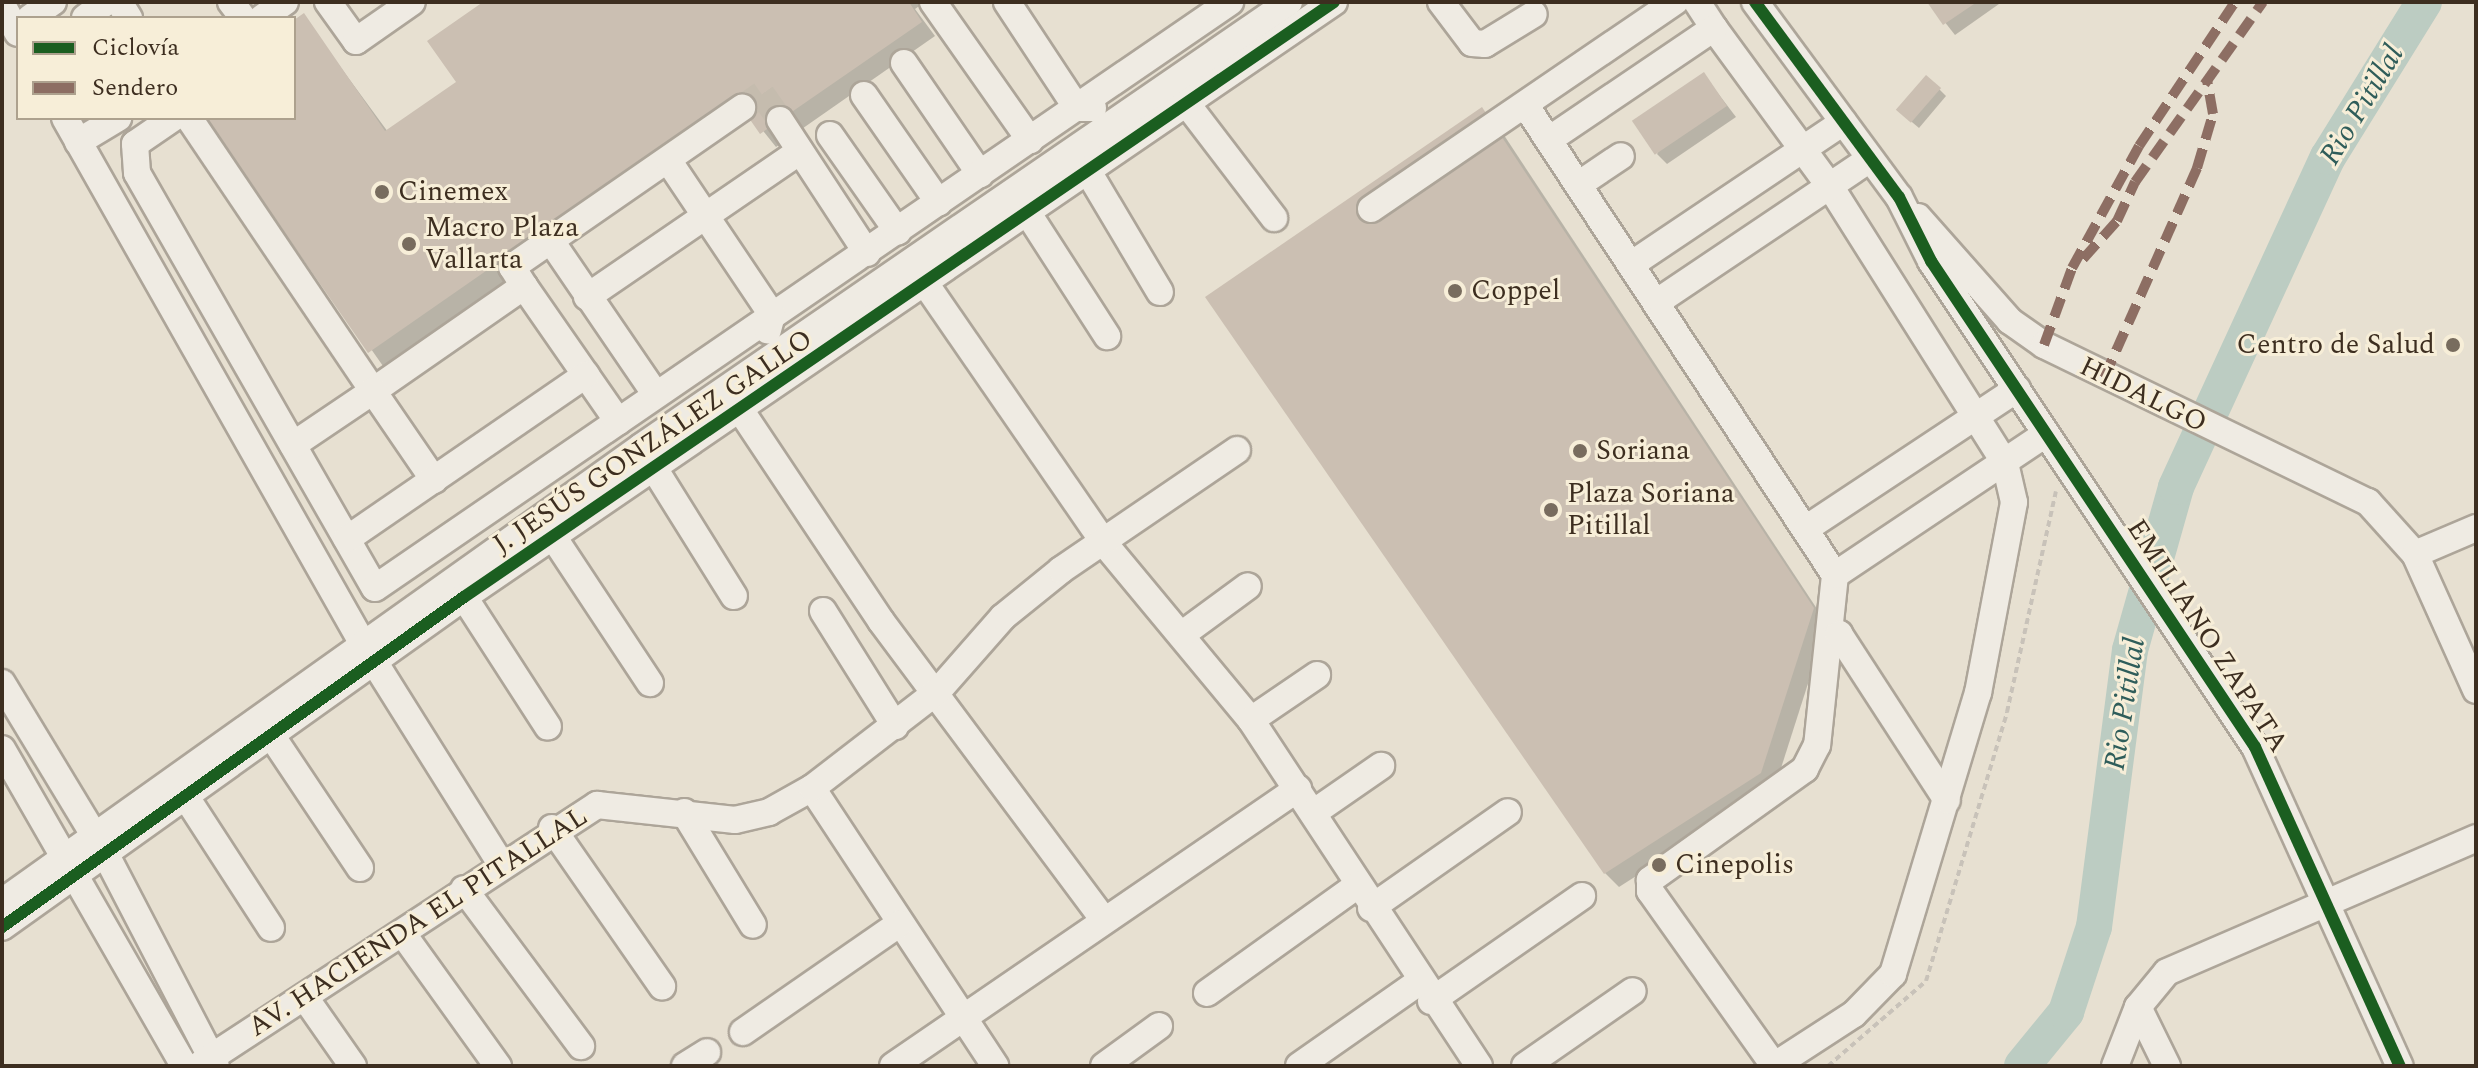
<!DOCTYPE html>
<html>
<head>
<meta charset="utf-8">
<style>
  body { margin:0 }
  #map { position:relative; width:2478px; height:1068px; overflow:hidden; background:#e7e0d1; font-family:Spectral,serif }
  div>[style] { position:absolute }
  .shadow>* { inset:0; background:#0003 }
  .river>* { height:36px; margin:-18px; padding:0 18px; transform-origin:18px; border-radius:18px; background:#bcccc2 }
  .building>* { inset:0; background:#cbbfb2; transform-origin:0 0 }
  .minor-tunnel>* { height:26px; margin-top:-13px; transform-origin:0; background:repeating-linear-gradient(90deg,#c5bcae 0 26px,transparent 0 39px) }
  .path>* { height:4px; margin-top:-2px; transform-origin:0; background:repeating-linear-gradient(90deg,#c8c2b9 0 6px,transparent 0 10px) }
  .roads { filter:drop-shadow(2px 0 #ada599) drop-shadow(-2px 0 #ada599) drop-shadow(0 2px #ada599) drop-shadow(0 -2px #ada599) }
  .minor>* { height:26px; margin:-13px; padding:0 13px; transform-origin:13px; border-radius:13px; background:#efebe3 }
  .quiet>* { height:10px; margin-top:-5px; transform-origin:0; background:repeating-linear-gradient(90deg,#8d6e63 0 20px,transparent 0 30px) }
  .cycleway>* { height:12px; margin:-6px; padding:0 6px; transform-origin:6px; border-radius:6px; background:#1b5e20 }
  .dots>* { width:22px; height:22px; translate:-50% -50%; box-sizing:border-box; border:4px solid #f7eed8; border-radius:50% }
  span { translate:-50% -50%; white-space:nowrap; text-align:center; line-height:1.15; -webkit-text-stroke:6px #f7eed8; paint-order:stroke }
  .poi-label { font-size:28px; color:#3d2e20 }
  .left { translate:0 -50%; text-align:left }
  .right { translate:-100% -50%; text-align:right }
  .street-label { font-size:28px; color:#3d2e20 }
  .water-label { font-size:30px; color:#2f5d5a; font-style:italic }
  .frame { position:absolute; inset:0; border:4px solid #3d2e20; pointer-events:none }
  .legend { position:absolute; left:16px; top:16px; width:280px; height:104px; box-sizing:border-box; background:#f7eed8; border:2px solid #ada18e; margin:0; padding:10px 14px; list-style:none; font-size:24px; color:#3d2e20 }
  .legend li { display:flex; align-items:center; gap:16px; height:40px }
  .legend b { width:40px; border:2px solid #ada18e }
</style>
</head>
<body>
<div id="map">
  <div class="shadow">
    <i style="clip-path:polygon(487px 2px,925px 2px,915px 9px,935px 36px,776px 147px,748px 112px,383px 366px,208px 118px,294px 118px,294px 22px,303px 16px,388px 132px,459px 83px)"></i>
    <i style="clip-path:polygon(1929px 2px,1998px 2px,1999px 4px,1955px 35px)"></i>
    <i style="clip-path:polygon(1704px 75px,1736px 117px,1667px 164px,1657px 154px)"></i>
    <i style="clip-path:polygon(1939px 89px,1946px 96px,1919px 128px,1906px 117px)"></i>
    <i style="clip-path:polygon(1496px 123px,1827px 624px,1775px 787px,1619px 887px,1605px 873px)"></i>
  </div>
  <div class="river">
    <i style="left:2022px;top:1066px;width:70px;rotate:-50.8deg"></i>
    <i style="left:2066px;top:1012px;width:89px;rotate:-71.8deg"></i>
    <i style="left:2094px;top:927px;width:279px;rotate:-82.6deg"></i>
    <i style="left:2130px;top:650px;width:169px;rotate:-74.2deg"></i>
    <i style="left:2176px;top:487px;width:363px;rotate:-65.3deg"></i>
    <i style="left:2328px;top:157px;width:182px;rotate:-58.2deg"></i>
  </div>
  <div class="building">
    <i style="clip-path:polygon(483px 2px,909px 2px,922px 22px,760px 134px,735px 98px,368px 353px,205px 118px,294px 118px,294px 20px,304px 13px,385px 131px,456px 82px,427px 41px)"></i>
    <i style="clip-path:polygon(1927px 2px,1977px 2px,1943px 25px)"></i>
    <i style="left:1704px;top:72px;width:41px;height:87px;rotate:56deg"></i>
    <i style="left:1926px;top:75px;width:20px;height:46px;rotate:41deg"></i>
    <i style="clip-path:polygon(1482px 107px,1814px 608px,1761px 773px,1604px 874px,1205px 297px)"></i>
  </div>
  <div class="minor-tunnel">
    <i style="left:742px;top:108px;width:24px;rotate:-35deg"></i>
    <i style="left:762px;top:94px;width:32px;rotate:55deg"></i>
  </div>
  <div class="path">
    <i style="left:1828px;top:1066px;width:130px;rotate:-40.9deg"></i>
    <i style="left:1926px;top:981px;width:281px;rotate:-73.2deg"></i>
    <i style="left:2007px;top:712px;width:226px;rotate:-77.5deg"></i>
  </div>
  <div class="roads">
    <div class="minor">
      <i style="left:119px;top:2px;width:19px;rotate:58deg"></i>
      <i style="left:231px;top:2px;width:20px;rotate:53deg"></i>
      <i style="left:328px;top:2px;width:48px;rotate:54.3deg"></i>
      <i style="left:356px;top:41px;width:68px;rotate:-34.9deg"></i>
      <i style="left:933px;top:2px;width:169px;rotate:54.9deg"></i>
      <i style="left:1007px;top:2px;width:127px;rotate:56.6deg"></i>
      <i style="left:1077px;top:108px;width:16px"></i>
      <i style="left:1441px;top:2px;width:51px;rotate:52.9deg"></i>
      <i style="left:1472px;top:43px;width:13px;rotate:4deg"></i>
      <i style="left:1485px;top:44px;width:57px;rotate:-31.5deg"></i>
      <i style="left:1697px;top:2px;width:31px;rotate:57deg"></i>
      <i style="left:1755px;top:2px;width:242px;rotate:53.6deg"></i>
      <i style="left:1899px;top:197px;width:72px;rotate:63.4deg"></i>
      <i style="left:1931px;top:261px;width:584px;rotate:56.31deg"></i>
      <i style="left:2255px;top:747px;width:350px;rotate:65.6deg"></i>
      <i style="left:5px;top:10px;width:26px;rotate:61deg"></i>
      <i style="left:30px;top:18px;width:28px;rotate:-35deg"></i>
      <i style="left:85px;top:18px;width:26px;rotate:-37deg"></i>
      <i style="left:262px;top:18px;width:28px;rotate:-35deg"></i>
      <i style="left:904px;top:63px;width:135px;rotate:55.6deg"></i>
      <i style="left:1177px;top:91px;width:160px;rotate:52.6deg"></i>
      <i style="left:864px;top:95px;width:131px;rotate:55.2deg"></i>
      <i style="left:1526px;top:106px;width:562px;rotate:56.62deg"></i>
      <i style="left:1835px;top:575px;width:171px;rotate:96deg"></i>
      <i style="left:1817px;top:745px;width:27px;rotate:117deg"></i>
      <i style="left:1805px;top:769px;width:191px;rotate:144.4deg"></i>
      <i style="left:1650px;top:880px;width:11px;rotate:90deg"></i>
      <i style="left:1650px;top:891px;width:207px;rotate:54.6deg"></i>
      <i style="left:1770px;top:1060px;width:10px;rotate:11deg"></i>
      <i style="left:1780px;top:1062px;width:88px;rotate:-33deg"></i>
      <i style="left:1854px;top:1014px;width:56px;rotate:-45.7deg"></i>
      <i style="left:1893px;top:974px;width:294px;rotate:-73.2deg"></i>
      <i style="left:1978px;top:693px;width:194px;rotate:-79.3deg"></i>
      <i style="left:2014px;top:502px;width:40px;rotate:-103deg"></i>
      <i style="left:2005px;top:463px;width:325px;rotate:-122.3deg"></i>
      <i style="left:1831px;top:188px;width:198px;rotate:-126.2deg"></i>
      <i style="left:1714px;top:28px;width:198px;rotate:145.9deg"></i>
      <i style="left:65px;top:118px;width:605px;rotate:60.47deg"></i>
      <i style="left:363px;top:644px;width:257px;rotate:57.9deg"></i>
      <i style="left:173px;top:118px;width:46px;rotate:145.6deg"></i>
      <i style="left:135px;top:144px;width:29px;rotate:86deg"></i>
      <i style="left:137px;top:173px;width:478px;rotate:60.2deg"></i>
      <i style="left:375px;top:588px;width:1037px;rotate:-34.43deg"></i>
      <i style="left:189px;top:118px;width:329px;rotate:56deg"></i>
      <i style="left:373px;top:391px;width:184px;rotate:-34.8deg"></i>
      <i style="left:524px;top:286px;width:22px;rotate:-122deg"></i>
      <i style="left:512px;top:267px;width:280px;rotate:-34.7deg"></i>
      <i style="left:780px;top:120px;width:159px;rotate:56.8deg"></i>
      <i style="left:830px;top:135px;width:118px;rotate:55deg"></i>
      <i style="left:78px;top:142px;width:47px;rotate:-31deg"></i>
      <i style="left:1080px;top:158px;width:156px;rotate:59.2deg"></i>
      <i style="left:668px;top:160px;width:187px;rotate:56.1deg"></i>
      <i style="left:772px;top:315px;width:16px;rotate:105deg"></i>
      <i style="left:1581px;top:183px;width:48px;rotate:-34deg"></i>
      <i style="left:1020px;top:201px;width:161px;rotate:57.2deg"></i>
      <i style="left:1371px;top:209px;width:368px;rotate:-34.3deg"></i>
      <i style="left:1918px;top:217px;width:139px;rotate:48.5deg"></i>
      <i style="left:2010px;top:321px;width:42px;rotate:35.2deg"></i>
      <i style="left:2044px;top:345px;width:360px;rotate:25.9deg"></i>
      <i style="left:2368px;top:502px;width:70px;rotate:47.9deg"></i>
      <i style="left:2415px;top:554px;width:149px;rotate:65.8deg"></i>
      <i style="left:551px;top:241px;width:186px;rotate:55.7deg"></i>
      <i style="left:1635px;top:262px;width:251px;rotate:-33.9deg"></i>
      <i style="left:916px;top:270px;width:331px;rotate:55.4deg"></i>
      <i style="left:1104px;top:543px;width:230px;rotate:50.3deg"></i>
      <i style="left:1251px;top:720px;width:414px;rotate:56.6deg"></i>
      <i style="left:524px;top:286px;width:165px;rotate:55.2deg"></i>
      <i style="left:587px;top:297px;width:258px;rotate:-34.4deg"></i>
      <i style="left:1660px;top:300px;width:253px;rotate:-33.9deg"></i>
      <i style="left:733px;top:399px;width:267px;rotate:56.3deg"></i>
      <i style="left:881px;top:621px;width:369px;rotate:53.3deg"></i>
      <i style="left:293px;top:445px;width:97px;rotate:-34deg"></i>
      <i style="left:373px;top:391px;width:108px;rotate:55.6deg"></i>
      <i style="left:647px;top:457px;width:164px;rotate:58deg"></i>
      <i style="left:544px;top:523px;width:192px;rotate:56.5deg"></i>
      <i style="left:1807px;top:528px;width:252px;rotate:-33.5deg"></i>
      <i style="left:347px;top:539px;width:290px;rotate:-34.5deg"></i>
      <i style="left:2415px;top:554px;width:66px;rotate:-23.1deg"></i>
      <i style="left:1835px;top:575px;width:254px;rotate:-33.8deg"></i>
      <i style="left:455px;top:583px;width:171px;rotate:57.1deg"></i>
      <i style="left:823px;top:611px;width:136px;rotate:57.9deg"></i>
      <i style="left:1184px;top:633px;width:79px;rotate:-36.3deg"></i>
      <i style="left:1829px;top:640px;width:12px;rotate:-31deg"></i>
      <i style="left:1839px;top:634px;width:198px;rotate:57deg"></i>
      <i style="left:2px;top:683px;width:199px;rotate:58.8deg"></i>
      <i style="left:105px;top:853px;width:240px;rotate:62.5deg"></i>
      <i style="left:261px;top:720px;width:178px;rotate:56.2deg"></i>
      <i style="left:1251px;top:720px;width:80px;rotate:-34.3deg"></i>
      <i style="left:2px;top:749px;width:366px;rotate:60.1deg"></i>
      <i style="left:812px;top:788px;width:333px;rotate:56.6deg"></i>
      <i style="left:186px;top:797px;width:156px;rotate:57deg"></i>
      <i style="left:684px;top:812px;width:132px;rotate:58.6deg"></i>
      <i style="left:1313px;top:813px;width:83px;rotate:-34.7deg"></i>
      <i style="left:552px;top:828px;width:193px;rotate:55.2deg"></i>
      <i style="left:464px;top:889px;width:196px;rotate:53.3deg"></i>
      <i style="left:2px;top:902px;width:784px;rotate:-35.45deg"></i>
      <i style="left:641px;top:447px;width:786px;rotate:-34.48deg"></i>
      <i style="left:1371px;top:908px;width:167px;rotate:-35deg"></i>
      <i style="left:2px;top:927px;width:568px;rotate:-35.54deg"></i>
      <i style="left:464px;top:597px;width:1054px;rotate:-34.37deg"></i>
      <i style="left:403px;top:934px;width:163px;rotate:54.3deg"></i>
      <i style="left:1207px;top:993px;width:186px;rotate:-35.6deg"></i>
      <i style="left:306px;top:999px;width:82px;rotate:55deg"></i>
      <i style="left:1431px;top:1001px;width:184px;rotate:-34.8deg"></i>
      <i style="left:2138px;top:1007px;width:66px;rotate:63.8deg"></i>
      <i style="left:743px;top:1032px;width:190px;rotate:-34.7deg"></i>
      <i style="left:198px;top:1066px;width:477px;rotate:-33.2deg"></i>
      <i style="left:597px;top:805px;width:139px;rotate:6.2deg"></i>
      <i style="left:735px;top:820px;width:35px;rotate:-13deg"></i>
      <i style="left:769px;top:812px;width:49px;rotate:-29.2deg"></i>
      <i style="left:812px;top:788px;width:159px;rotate:-37.6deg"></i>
      <i style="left:938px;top:691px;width:98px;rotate:-48.7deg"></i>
      <i style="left:1003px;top:617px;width:75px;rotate:-39deg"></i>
      <i style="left:1061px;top:570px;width:213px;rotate:-34.3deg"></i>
      <i style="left:685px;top:1066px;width:26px;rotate:-32deg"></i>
      <i style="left:893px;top:1066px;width:491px;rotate:-34.4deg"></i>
      <i style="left:1104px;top:1066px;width:68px;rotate:-36deg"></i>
      <i style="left:1299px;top:1066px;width:146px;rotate:-35deg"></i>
      <i style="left:1525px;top:1066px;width:131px;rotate:-34.8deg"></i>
      <i style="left:2115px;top:1066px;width:63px;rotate:-68.7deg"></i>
      <i style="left:2138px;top:1007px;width:45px;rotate:-50.4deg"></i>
      <i style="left:2167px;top:972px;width:337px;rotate:-23.4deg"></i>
    </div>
  </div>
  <div class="quiet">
    <i style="left:2083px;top:259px;width:51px;rotate:-48.2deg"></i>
    <i style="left:2117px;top:221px;width:43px;rotate:-65.2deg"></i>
    <i style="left:2135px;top:182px;width:221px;rotate:-54.6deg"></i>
    <i style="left:2044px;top:345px;width:82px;rotate:-70deg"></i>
    <i style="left:2072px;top:268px;width:139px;rotate:-61.2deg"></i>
    <i style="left:2139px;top:146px;width:173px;rotate:-56.3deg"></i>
    <i style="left:2104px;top:378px;width:230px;rotate:-66.1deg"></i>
    <i style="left:2197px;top:168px;width:56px;rotate:-73.5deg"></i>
    <i style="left:2213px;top:114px;width:36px;rotate:-100deg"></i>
  </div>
  <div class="cycleway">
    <i style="left:1755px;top:2px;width:242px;rotate:53.6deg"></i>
    <i style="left:1899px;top:197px;width:72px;rotate:63.4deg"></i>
    <i style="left:1931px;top:261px;width:584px;rotate:56.31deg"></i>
    <i style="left:2255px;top:747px;width:350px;rotate:65.6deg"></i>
    <i style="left:2px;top:927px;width:568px;rotate:-35.54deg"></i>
    <i style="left:464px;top:597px;width:1054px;rotate:-34.37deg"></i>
  </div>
  <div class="dots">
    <i style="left:382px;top:192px;background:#786c5e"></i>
    <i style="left:409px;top:244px;background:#786c5e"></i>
    <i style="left:1455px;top:291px;background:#786c5e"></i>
    <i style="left:2453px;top:345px;background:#786c5e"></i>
    <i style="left:1580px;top:451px;background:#786c5e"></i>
    <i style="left:1551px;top:510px;background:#786c5e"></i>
    <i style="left:1659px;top:865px;background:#786c5e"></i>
  </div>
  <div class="poi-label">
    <span class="left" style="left:398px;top:192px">Cinemex</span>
    <span class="left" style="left:425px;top:244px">Macro Plaza<br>Vallarta</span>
    <span class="left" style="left:1471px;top:291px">Coppel</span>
    <span class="right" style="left:2435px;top:345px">Centro de Salud</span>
    <span class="left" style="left:1596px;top:451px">Soriana</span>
    <span class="left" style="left:1567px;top:510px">Plaza Soriana<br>Pitillal</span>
    <span class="left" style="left:1675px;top:865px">Cinepolis</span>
  </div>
  <div class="street-label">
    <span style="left:2143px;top:395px;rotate:26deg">HIDALGO</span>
    <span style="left:653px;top:442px;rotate:-34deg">J. JESÚS GONZÁLEZ GALLO</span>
    <span style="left:2207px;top:636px;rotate:57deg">EMILIANO ZAPATA</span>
    <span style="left:418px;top:922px;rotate:-33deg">AV. HACIENDA EL PITALLAL</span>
  </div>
  <div class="water-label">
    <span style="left:2362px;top:105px;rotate:-59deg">Rio Pitillal</span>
    <span style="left:2125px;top:704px;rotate:-81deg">Rio Pitillal</span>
  </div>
  <div class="frame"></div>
  <ul class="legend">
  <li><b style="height:10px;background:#1b5e20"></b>Ciclovía</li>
  <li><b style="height:10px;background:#8d6e63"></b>Sendero</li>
  </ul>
</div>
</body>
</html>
